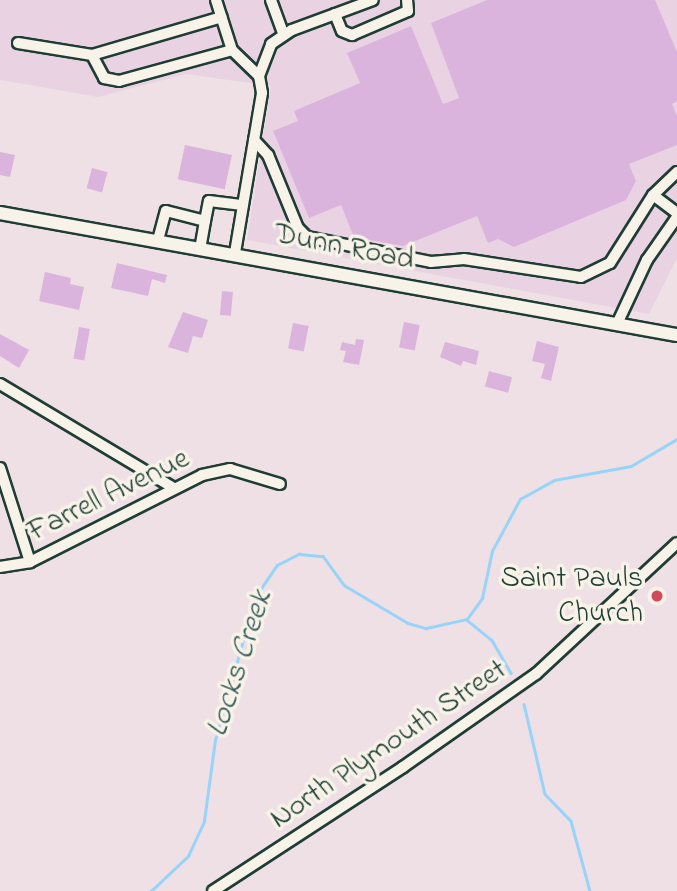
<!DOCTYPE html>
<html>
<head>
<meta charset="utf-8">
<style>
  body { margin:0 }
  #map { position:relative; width:677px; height:891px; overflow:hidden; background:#efe0e5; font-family:"Indie Flower",sans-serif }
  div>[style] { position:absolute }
  .built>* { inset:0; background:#e9d3e3 }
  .stream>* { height:2.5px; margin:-1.25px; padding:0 1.25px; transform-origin:1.25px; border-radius:1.25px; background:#98d4f9 }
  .building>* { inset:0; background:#dbb4dd; transform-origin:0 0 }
  .roads { filter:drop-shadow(2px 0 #1f3d34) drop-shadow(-2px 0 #1f3d34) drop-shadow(0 2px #1f3d34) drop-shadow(0 -2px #1f3d34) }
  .minor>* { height:10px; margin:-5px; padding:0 5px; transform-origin:5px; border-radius:5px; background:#f7f3e8 }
  .major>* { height:12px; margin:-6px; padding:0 6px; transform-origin:6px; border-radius:6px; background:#f7f3e8 }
  .dots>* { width:19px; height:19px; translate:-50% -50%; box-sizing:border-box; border:4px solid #f7f3e8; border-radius:50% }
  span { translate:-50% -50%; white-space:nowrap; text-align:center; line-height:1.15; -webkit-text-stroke:7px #f7f3e8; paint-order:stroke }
  .street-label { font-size:30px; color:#1f3d34 }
  .poi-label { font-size:30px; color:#1f3d34 }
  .right { translate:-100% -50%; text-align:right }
  .water-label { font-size:32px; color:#375b5b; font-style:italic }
</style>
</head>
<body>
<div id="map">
  <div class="built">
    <i style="clip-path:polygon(0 0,677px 0,677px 258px,649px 314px,247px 240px,271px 86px,186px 74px,98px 97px,0 80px)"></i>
  </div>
  <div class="stream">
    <i style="left:467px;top:620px;width:32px;rotate:39deg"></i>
    <i style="left:492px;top:640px;width:38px;rotate:60deg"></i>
    <i style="left:524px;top:704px;width:92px;rotate:76.9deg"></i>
    <i style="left:545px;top:794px;width:37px;rotate:46deg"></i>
    <i style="left:571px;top:821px;width:73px;rotate:74.8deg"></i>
    <i style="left:151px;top:891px;width:51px;rotate:-43.4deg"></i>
    <i style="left:188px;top:856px;width:38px;rotate:-65deg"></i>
    <i style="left:204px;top:821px;width:82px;rotate:-82.3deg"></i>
    <i style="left:215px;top:740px;width:107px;rotate:-74.3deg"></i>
    <i style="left:244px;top:637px;width:50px;rotate:-71.2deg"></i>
    <i style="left:260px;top:590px;width:30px;rotate:-56deg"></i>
    <i style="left:277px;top:565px;width:25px;rotate:-27deg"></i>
    <i style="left:299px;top:554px;width:24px;rotate:5deg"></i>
    <i style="left:323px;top:556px;width:36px;rotate:54deg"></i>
    <i style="left:344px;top:585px;width:74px;rotate:30.7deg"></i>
    <i style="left:408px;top:623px;width:19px;rotate:16deg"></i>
    <i style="left:426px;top:628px;width:42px;rotate:-12.4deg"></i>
    <i style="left:467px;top:619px;width:26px;rotate:-54deg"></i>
    <i style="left:482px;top:598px;width:48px;rotate:-78deg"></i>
    <i style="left:492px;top:551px;width:59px;rotate:-61.7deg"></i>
    <i style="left:520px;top:499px;width:39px;rotate:-29deg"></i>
    <i style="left:554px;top:480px;width:78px;rotate:-10.3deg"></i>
    <i style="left:631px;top:466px;width:53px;rotate:-30.4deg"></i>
  </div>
  <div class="building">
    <i style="clip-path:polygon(487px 0,655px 0,677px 52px,677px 101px,672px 104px,677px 116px,677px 145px,629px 164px,636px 181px,626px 200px,514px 247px,498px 239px,488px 243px,477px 216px,403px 246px,354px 237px,341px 205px,309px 218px,273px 131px,298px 121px,294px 111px,360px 83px,347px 53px,411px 26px,443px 104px,459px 98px,431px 23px)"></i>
    <i style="left:185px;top:145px;width:48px;height:35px;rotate:12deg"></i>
    <i style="clip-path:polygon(0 152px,15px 155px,10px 177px,0 175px)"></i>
    <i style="left:92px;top:168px;width:16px;height:21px;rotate:15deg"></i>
    <i style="clip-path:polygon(117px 263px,167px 275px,165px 283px,152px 279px,148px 296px,111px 288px)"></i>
    <i style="clip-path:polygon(45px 272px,71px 278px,70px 284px,84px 287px,79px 310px,39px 301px)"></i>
    <i style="left:222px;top:291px;width:11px;height:24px;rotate:5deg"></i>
    <i style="clip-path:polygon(183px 312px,208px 320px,202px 338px,193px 336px,188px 353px,168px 347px)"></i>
    <i style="left:404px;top:322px;width:16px;height:26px;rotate:11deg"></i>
    <i style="left:293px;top:323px;width:16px;height:26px;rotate:11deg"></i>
    <i style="left:79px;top:327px;width:11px;height:32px;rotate:10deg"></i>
    <i style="clip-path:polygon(0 334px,29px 350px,19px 368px,0 356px)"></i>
    <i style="clip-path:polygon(356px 339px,364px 340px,359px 365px,343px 362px,346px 351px,340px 350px,342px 342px,355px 345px)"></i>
    <i style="clip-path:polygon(537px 341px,559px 347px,551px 381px,541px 378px,545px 364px,532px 361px)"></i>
    <i style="clip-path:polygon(445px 342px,479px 351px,476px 365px,463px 361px,461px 366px,440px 357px)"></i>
    <i style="left:489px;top:371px;width:24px;height:16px;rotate:15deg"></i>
  </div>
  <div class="roads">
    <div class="minor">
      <i style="left:216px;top:0;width:52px;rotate:72.3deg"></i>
      <i style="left:232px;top:50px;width:37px;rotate:44deg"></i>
      <i style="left:259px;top:76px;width:17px;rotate:80deg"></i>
      <i style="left:262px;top:93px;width:162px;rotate:99.6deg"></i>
      <i style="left:271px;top:0;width:37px;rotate:70deg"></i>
      <i style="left:335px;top:14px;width:18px;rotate:68deg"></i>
      <i style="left:342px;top:31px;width:11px;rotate:22deg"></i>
      <i style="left:352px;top:35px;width:61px;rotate:-23.2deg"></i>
      <i style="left:408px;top:11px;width:11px;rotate:-95deg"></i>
      <i style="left:18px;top:43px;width:75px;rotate:9.2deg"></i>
      <i style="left:92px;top:55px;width:135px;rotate:-16.3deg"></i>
      <i style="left:92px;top:55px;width:26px;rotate:62deg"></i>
      <i style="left:104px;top:78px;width:15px;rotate:11deg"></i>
      <i style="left:119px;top:81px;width:117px;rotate:-15.3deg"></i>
      <i style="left:259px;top:76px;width:34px;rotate:-69deg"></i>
      <i style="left:271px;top:44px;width:25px;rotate:-34deg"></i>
      <i style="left:292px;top:30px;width:86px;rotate:-20.3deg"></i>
      <i style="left:254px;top:140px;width:21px;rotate:47deg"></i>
      <i style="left:268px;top:155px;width:79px;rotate:67.7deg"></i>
      <i style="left:298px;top:228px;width:13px;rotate:45deg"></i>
      <i style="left:307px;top:237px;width:126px;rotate:11.4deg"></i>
      <i style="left:431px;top:262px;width:33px;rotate:-5deg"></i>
      <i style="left:464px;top:259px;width:118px;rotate:8.7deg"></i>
      <i style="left:581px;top:277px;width:32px;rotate:-26deg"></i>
      <i style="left:610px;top:263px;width:80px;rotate:-57.7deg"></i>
      <i style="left:677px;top:172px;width:33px;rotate:136deg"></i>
      <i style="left:653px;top:195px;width:30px;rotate:37deg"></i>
      <i style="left:205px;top:221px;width:20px;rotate:-79deg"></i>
      <i style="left:209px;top:201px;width:34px;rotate:7deg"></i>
      <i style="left:158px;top:240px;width:30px;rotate:-75deg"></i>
      <i style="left:166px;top:211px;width:40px;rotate:14.4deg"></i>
      <i style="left:205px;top:221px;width:27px;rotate:100deg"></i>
      <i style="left:617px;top:324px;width:71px;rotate:-64.9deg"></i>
      <i style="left:647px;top:260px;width:52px;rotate:-55.1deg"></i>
      <i style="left:0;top:384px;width:200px;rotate:30.9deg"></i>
      <i style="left:0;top:468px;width:99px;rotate:72.3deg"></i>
      <i style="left:0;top:567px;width:30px;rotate:-9deg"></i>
      <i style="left:30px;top:562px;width:193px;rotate:-26.8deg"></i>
      <i style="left:202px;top:475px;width:29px;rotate:-12deg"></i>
      <i style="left:230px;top:469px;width:52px;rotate:16.7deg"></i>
      <i style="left:213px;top:891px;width:227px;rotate:-33.1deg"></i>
      <i style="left:403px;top:767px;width:162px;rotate:-35deg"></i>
      <i style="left:536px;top:674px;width:192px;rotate:-42.9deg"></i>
    </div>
    <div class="major">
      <i style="left:0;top:213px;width:688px;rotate:10.22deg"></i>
    </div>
  </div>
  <div class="dots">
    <i style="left:657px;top:596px;background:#d1495b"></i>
  </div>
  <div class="street-label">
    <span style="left:344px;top:248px;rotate:11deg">Dunn Road</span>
    <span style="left:109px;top:496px;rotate:-26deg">Farrell Avenue</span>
    <span style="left:389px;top:745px;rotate:-34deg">North Plymouth Street</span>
  </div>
  <div class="poi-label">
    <span class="right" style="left:643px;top:596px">Saint Pauls<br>Church</span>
  </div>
  <div class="water-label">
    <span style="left:241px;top:664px;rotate:-72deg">Locks Creek</span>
  </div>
</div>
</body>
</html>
